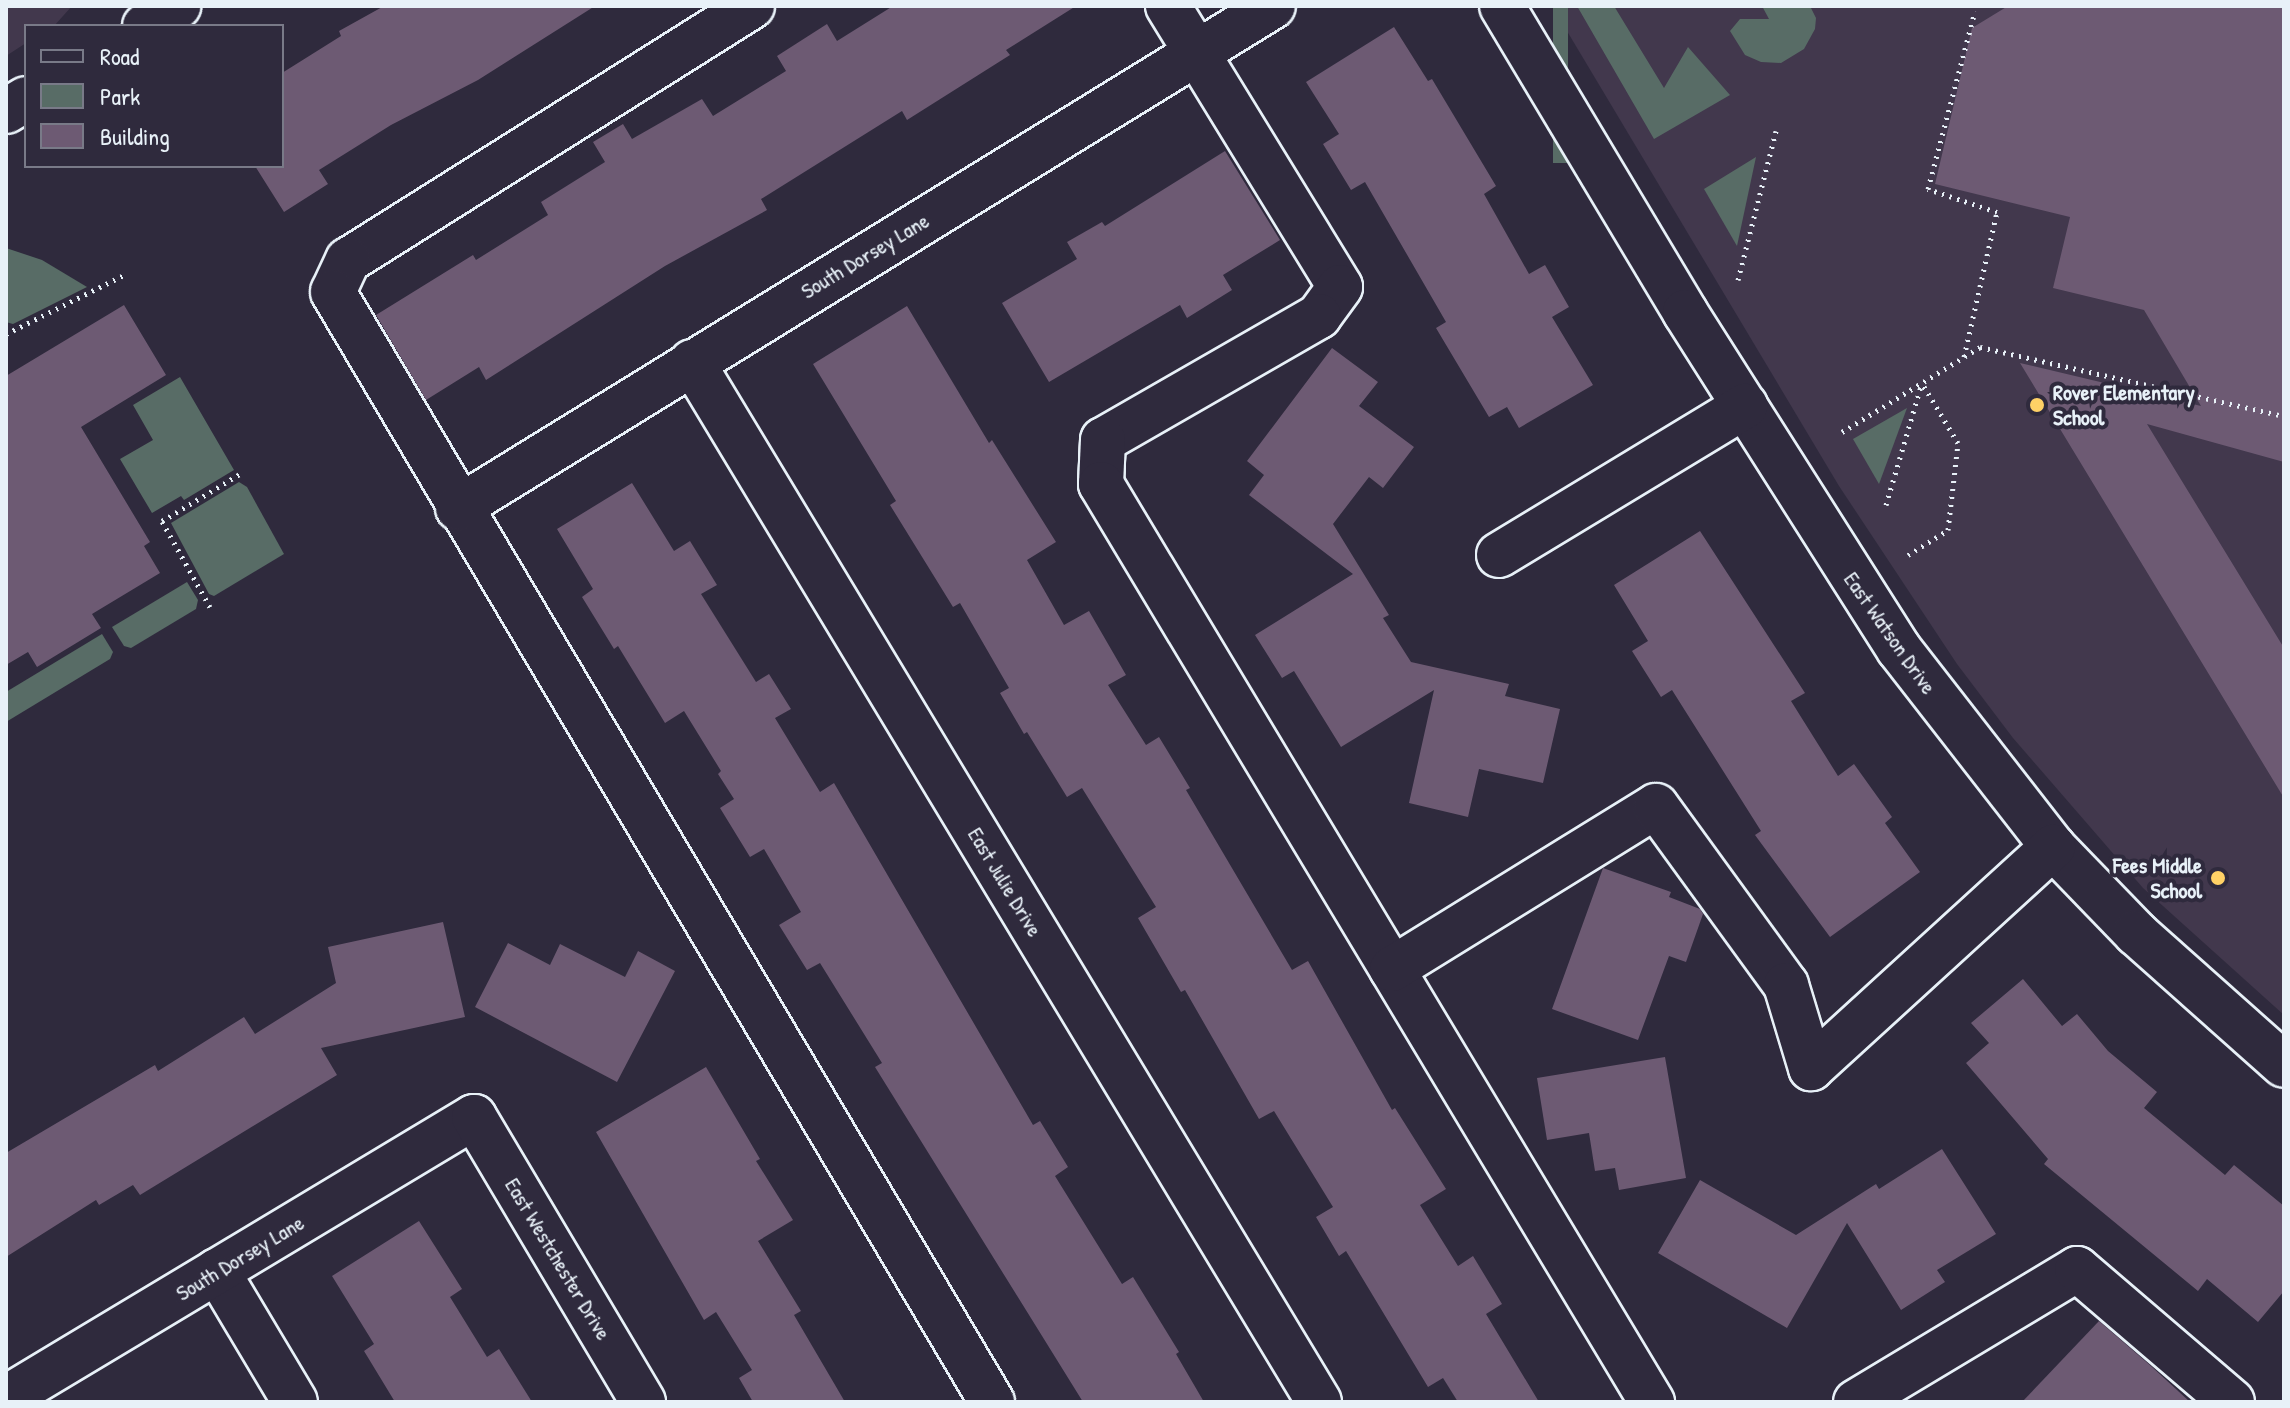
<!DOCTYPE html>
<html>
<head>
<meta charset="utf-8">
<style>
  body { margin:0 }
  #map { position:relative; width:2290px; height:1408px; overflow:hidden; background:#2f2a3d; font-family:"Patrick Hand",sans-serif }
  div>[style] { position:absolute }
  .built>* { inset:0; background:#42384d }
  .green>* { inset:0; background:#586c66; transform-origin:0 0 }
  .building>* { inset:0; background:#6d5a73 }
  .path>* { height:5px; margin-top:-2.5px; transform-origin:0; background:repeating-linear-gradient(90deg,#e8f1f8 0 2px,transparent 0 8px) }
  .roads { filter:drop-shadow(2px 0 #e8f1f8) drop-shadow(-2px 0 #e8f1f8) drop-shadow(0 2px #e8f1f8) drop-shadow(0 -2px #e8f1f8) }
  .minor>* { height:44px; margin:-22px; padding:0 22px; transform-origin:22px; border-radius:22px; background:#2f2a3d }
  .dots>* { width:22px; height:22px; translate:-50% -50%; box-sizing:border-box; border:4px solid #2f2a3d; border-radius:50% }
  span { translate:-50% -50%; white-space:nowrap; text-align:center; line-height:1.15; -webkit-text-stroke:8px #2f2a3d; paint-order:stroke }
  .street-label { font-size:22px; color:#e8f1f8 }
  .poi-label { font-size:22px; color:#e8f1f8; font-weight:700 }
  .left { translate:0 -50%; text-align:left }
  .right { translate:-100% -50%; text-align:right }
  .frame { position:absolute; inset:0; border:8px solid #e8f1f8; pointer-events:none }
  .legend { position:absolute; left:24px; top:24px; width:260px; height:144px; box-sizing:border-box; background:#2f2a3d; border:2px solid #797a88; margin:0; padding:10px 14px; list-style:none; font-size:24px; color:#e8f1f8 }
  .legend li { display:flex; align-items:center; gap:16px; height:40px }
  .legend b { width:40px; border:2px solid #797a88 }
</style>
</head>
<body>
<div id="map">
  <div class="built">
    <i style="clip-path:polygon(6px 6px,72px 6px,54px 26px,26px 26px,26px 43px,6px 56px)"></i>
    <i style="clip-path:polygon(1552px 6px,2284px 6px,2284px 1015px,2143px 888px,2013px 738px,1957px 664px,1839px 486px)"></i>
  </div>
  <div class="green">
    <i style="left:1553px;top:6px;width:15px;height:157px"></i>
    <i style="clip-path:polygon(1577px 6px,1614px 6px,1664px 88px,1688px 47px,1730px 95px,1654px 139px)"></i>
    <i style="clip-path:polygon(1762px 6px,1810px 6px,1816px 18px,1815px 29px,1804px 49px,1781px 63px,1761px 62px,1745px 55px,1730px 31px,1740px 19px,1769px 19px)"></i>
    <i style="clip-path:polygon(1756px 157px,1737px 246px,1704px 189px)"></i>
    <i style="clip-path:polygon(6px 248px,42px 260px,87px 287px,13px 324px,6px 322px)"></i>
    <i style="clip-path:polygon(180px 377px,234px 470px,184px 500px,181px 496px,152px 513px,120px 459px,153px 440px,133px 405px)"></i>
    <i style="clip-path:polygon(1907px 408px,1879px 484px,1853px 439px)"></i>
    <i style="clip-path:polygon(239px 482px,247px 487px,284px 554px,214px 596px,209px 594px,171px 523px)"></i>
    <i style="clip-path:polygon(187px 582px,198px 600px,196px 609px,131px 648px,124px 646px,112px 627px)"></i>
    <i style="clip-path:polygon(102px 634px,113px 652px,110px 659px,6px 722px,6px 692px)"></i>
  </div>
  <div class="building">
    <i style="clip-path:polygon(384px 6px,595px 6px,478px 80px,391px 125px,319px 170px,328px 184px,284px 212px,255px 166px,282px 166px,282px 73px,341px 36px,339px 31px)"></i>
    <i style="clip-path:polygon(893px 6px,1076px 6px,1006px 50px,1010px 55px,907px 120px,902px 111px,761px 199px,767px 210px,665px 266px,486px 380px,479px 367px,426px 400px,376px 315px,473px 255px,476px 260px,548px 215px,541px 202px,605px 162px,593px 142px,623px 124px,632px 139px,702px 99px,713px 116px,786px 71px,777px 56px,827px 24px,837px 41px)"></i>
    <i style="clip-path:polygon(2008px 6px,2284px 6px,2284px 462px,2147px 424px,2284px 648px,2284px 798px,2020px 363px,2201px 406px,2144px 310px,2053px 288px,2070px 217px,1935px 184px,1972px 28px)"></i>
    <i style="clip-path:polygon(1394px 27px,1428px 81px,1432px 79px,1496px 186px,1484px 194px,1529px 274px,1545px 265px,1569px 307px,1552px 317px,1593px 385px,1519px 428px,1507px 407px,1489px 417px,1436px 328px,1446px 322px,1365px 182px,1351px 190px,1323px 144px,1339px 134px,1306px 82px)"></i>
    <i style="clip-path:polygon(1225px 151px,1280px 240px,1223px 275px,1232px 290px,1187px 318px,1180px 305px,1049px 382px,1002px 303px,1077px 259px,1067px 242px,1102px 222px,1105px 226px)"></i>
    <i style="clip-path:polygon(124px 305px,166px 375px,81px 427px,150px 542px,144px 546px,160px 573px,92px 614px,101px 628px,37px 667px,28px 652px,6px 665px,6px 376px)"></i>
    <i style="clip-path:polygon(907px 306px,989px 443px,992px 440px,1056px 542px,1027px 560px,1064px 625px,1089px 611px,1126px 675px,1108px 685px,1146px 745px,1159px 737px,1190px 788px,1186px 790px,1292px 970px,1308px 961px,1392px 1110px,1395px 1108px,1446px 1189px,1420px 1205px,1458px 1266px,1473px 1256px,1502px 1304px,1486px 1314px,1539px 1402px,1458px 1402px,1443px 1378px,1428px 1387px,1346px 1251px,1339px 1256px,1316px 1217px,1333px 1207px,1274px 1111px,1259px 1119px,1185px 990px,1181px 992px,1138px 918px,1156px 907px,1082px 788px,1067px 797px,1027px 732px,1024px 734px,1000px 693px,1009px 688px,960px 603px,953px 607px,890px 505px,896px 501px,813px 364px)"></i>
    <i style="clip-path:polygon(1332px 348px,1378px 382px,1359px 406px,1414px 447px,1383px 488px,1369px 477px,1333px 524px,1389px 615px,1383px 618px,1411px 662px,1509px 684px,1505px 696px,1560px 709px,1543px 783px,1479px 769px,1468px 817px,1409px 803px,1434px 690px,1341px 747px,1294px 671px,1282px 678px,1255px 635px,1353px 574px,1249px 495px,1264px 475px,1247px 461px)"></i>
    <i style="clip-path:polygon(632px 483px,674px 551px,690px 541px,717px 585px,701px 594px,756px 682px,769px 674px,791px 709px,775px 718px,820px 792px,834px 783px,1033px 1125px,1040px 1121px,1068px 1167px,1055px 1176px,1122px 1284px,1133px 1277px,1179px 1352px,1176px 1354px,1204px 1402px,1083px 1402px,875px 1067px,882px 1063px,820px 963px,807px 970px,779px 925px,801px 912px,764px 849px,750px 857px,720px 808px,734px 799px,718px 774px,721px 771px,684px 711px,665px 723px,618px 646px,614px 649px,582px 597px,593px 589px,557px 529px)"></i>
    <i style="clip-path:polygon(1700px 531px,1805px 693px,1791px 701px,1838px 776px,1854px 764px,1892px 817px,1885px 823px,1920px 872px,1830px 937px,1755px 835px,1761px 831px,1672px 690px,1661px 697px,1632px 651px,1648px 641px,1614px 585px)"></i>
    <i style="clip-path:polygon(1603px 868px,1671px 892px,1669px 897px,1700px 909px,1703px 914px,1686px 962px,1669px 956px,1638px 1040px,1552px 1009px)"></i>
    <i style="clip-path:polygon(443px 922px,465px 1017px,321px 1048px,337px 1075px,140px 1195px,133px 1185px,99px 1205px,96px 1200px,6px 1257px,6px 1153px,155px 1065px,158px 1071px,244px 1017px,255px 1034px,336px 983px,328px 947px)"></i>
    <i style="clip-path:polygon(508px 943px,550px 965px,560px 944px,625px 977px,638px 951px,675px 971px,617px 1082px,475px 1007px)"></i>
    <i style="clip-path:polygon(2023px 979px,2062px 1026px,2077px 1014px,2108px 1051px,2157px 1092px,2144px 1108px,2225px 1175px,2234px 1165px,2284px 1206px,2284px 1291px,2258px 1322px,2207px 1279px,2198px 1291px,2044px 1164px,2048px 1159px,1966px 1063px,1989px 1043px,1971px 1023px)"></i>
    <i style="clip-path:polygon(1665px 1057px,1686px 1178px,1619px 1190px,1615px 1168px,1595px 1171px,1589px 1133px,1547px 1140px,1537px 1078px)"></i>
    <i style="clip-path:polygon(706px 1067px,760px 1159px,756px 1161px,793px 1220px,758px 1241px,801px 1311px,794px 1315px,845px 1402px,753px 1402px,739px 1378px,752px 1370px,716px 1312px,704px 1320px,596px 1132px)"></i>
    <i style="clip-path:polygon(1942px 1149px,1996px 1234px,1937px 1270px,1945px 1282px,1901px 1310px,1847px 1223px,1787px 1328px,1658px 1253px,1700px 1180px,1796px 1235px,1876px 1184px,1879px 1189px)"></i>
    <i style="clip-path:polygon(419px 1221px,462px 1289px,450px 1297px,487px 1357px,499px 1349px,532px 1402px,395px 1402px,364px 1351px,374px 1344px,332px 1276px)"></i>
    <i style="clip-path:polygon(2099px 1321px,2151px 1366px,2190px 1402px,2022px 1402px)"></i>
  </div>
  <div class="path">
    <i style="left:1738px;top:280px;width:154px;rotate:-75.7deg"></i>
    <i style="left:6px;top:334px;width:132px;rotate:-26.6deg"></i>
    <i style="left:1964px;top:357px;width:149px;rotate:-77.2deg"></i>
    <i style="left:1997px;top:212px;width:73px;rotate:-161.6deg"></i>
    <i style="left:1928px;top:189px;width:184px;rotate:-75.2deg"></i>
    <i style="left:1842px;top:432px;width:162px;rotate:-31.6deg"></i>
    <i style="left:1980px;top:347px;width:312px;rotate:12.8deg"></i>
    <i style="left:1886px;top:505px;width:127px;rotate:-73.6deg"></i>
    <i style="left:1908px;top:555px;width:47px;rotate:-32deg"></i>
    <i style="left:1948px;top:530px;width:88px;rotate:-83.4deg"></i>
    <i style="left:1958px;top:443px;width:70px;rotate:-121deg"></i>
    <i style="left:210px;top:607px;width:98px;rotate:-119.2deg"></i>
    <i style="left:162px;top:521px;width:95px;rotate:-31.2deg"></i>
  </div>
  <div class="roads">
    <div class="minor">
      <i style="left:752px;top:6px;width:477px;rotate:147.8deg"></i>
      <i style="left:348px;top:260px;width:35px;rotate:115deg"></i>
      <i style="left:333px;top:292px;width:1291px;rotate:59.3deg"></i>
      <i style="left:1168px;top:6px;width:329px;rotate:58.5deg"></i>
      <i style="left:1340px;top:287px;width:36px;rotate:126deg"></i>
      <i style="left:1319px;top:316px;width:249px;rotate:150.1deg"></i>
      <i style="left:1103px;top:440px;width:44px;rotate:92.6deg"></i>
      <i style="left:1101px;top:484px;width:1071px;rotate:59.03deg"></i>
      <i style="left:1502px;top:6px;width:357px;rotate:59.1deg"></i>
      <i style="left:1685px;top:312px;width:399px;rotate:57.6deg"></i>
      <i style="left:1899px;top:649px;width:251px;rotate:52.1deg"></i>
      <i style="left:2053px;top:847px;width:120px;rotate:46deg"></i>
      <i style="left:2136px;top:933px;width:198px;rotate:41.7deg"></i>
      <i style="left:145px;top:26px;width:39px;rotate:-31deg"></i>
      <i style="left:6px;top:111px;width:23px;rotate:-31deg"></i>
      <i style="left:692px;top:362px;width:1214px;rotate:58.91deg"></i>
      <i style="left:458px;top:508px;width:957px;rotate:-31.63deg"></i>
      <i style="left:1499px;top:555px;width:288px;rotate:-31.2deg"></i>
      <i style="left:1392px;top:969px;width:310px;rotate:-31.7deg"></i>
      <i style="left:1656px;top:806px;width:221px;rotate:54deg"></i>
      <i style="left:1786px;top:985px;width:87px;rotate:73.2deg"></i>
      <i style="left:1811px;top:1068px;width:328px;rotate:-42.4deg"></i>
      <i style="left:217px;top:1271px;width:152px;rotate:59.2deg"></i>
      <i style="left:6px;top:1398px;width:546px;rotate:-30.98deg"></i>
      <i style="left:474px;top:1117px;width:331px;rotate:59.3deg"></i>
      <i style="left:1856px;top:1402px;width:258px;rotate:-31deg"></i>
      <i style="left:2077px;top:1269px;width:204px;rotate:40.6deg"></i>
    </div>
  </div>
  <div class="dots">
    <i style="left:2037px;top:405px;background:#ffd166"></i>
    <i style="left:2218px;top:878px;background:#ffd166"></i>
  </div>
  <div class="street-label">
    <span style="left:865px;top:256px;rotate:-31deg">South Dorsey Lane</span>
    <span style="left:1890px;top:633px;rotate:55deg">East Watson Drive</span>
    <span style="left:1005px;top:882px;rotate:59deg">East Julie Drive</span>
    <span style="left:240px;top:1258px;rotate:-31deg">South Dorsey Lane</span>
    <span style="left:558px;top:1259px;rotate:59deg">East Westchester Drive</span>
  </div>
  <div class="poi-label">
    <span class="left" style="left:2053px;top:405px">Rover Elementary<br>School</span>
    <span class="right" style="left:2202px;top:878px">Fees Middle<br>School</span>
  </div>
  <div class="frame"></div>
  <ul class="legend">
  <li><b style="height:10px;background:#2f2a3d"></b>Road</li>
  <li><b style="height:22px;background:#586c66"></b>Park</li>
  <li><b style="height:22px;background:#6d5a73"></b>Building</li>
  </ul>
</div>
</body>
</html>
